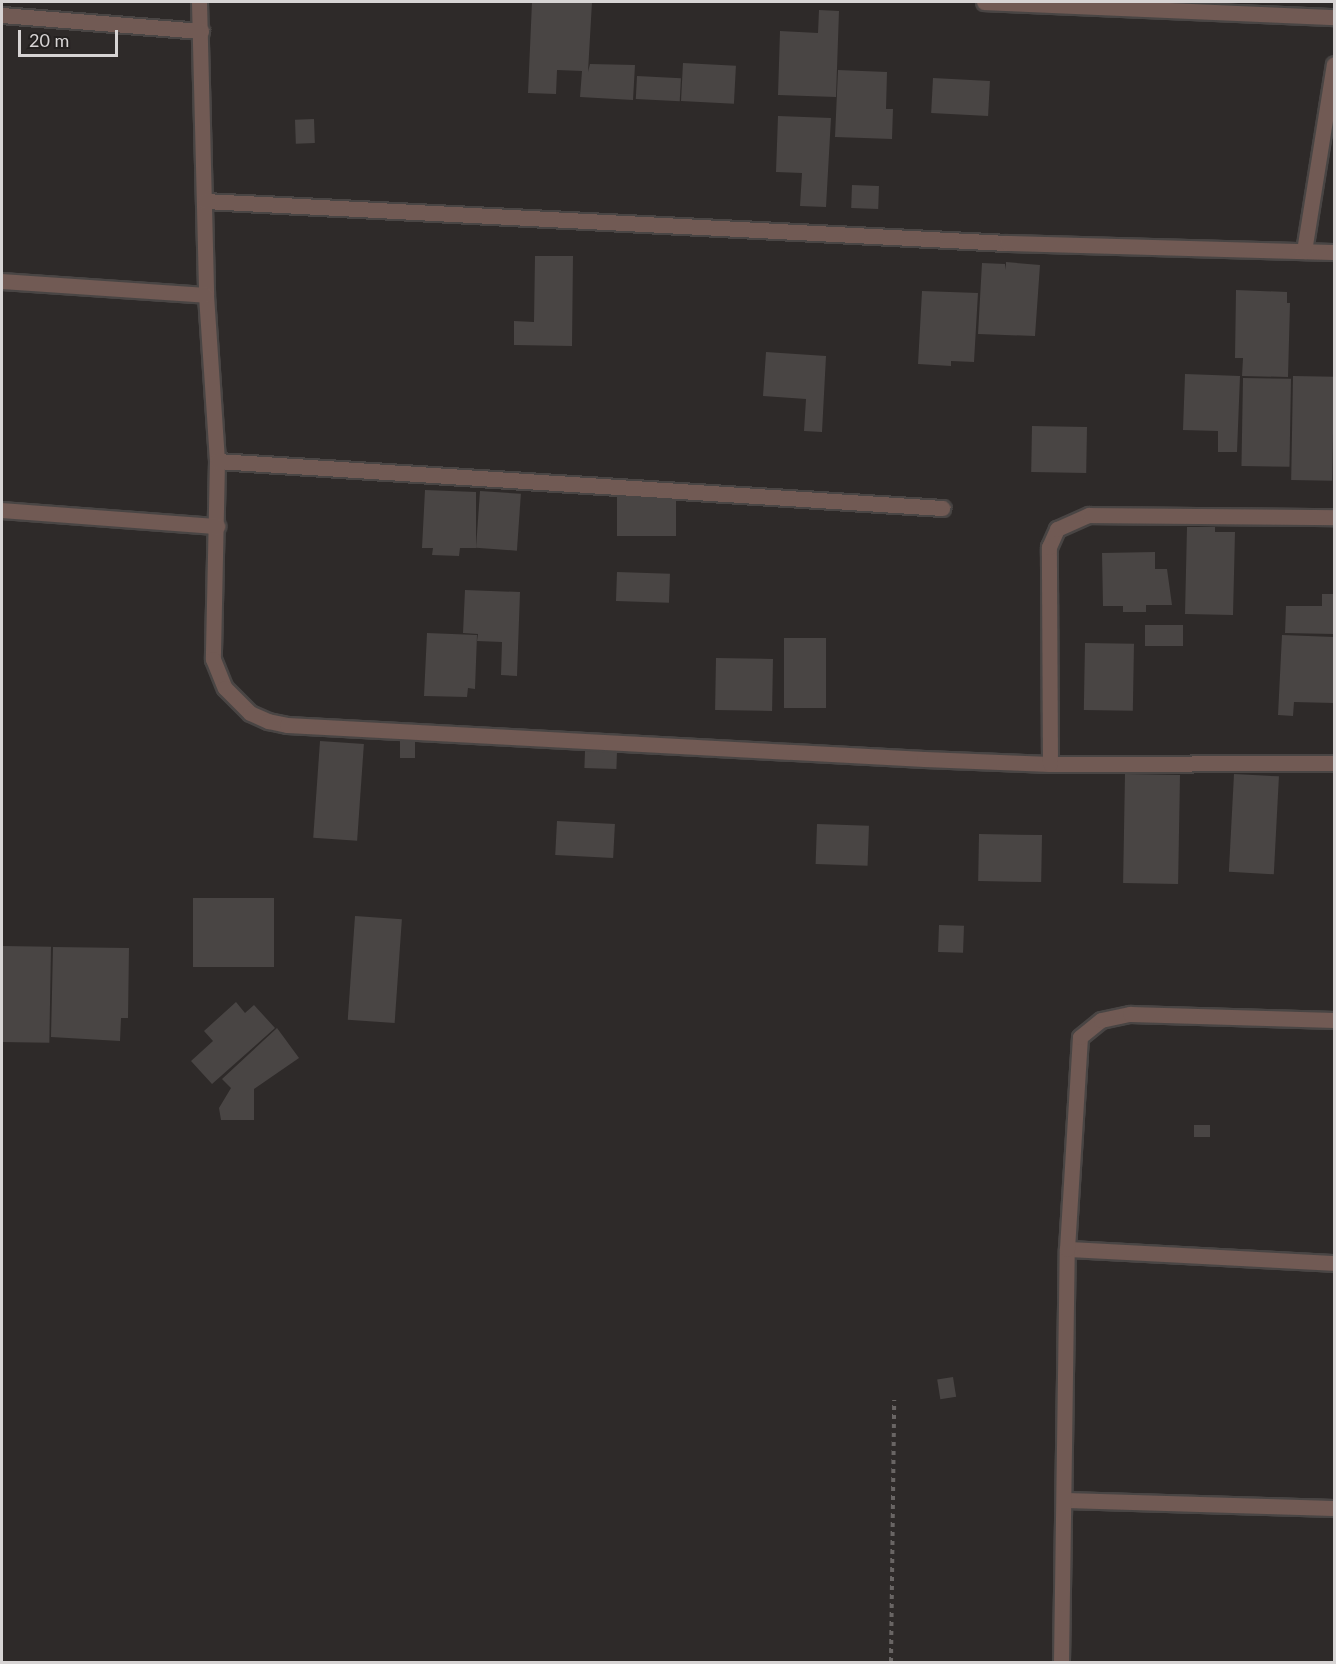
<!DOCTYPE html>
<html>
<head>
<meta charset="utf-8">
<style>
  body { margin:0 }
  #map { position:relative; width:1336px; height:1664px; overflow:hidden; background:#2e2a29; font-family:Lato,sans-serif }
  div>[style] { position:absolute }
  .building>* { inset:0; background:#494544; transform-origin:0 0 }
  .path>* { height:4px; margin-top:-2px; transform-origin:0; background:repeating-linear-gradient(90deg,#696564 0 4.5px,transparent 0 9px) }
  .roads { filter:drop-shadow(2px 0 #494544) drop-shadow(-2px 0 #494544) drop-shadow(0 2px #494544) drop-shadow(0 -2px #494544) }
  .minor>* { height:15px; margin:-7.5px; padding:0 7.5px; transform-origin:7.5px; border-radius:7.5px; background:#715a54 }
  span { translate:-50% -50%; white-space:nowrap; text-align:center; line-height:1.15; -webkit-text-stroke:6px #242120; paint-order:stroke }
  .frame { position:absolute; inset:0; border:3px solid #d7d4d4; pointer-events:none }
  .scale { position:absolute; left:18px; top:30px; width:100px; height:27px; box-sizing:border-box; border:3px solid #d7d4d4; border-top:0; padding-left:8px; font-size:18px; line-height:21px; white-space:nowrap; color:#d7d4d4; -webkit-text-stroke:4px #242120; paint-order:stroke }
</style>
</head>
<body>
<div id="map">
  <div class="building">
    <i style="clip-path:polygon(532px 2px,592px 2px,588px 72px,590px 64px,635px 65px,633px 100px,580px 97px,582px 71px,557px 70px,556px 94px,528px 93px)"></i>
    <i style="clip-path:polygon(819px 10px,839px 11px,836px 97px,778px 95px,780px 31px,818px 33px)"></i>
    <i style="left:683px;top:63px;width:53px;height:38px;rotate:3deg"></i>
    <i style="clip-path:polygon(838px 70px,887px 72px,886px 109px,893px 109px,892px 139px,835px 137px)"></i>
    <i style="left:637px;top:76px;width:44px;height:23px;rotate:3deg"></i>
    <i style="left:933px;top:78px;width:57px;height:35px;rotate:3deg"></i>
    <i style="clip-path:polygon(778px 116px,831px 118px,826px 207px,800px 206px,802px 173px,776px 172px)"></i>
    <i style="left:314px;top:119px;width:24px;height:19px;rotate:88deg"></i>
    <i style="left:852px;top:185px;width:27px;height:23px;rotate:2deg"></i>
    <i style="clip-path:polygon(535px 256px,573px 256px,572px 346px,514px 345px,514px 321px,534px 322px)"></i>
    <i style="clip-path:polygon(1006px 262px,1040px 265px,1035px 336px,978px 334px,982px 263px,1005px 264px,1006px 270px)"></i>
    <i style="clip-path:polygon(1236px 290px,1287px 292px,1287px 303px,1290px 303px,1288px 377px,1242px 376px,1243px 358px,1235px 358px)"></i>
    <i style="clip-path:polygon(922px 291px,978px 293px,974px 362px,951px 361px,951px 366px,918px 364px)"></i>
    <i style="clip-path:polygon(766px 352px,826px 356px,822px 432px,804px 431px,806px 399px,763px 396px)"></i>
    <i style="clip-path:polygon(1185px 374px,1240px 376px,1237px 452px,1218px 452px,1218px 431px,1183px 430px)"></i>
    <i style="left:1293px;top:376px;width:41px;height:104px;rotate:1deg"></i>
    <i style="left:1243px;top:378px;width:48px;height:88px;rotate:1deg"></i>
    <i style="left:1032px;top:426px;width:55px;height:46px;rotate:1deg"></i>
    <i style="clip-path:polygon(425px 490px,476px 492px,476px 548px,460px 548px,459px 556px,432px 555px,433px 548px,422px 548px)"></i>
    <i style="left:480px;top:491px;width:41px;height:57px;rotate:4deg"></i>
    <i style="left:617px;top:497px;width:59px;height:39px"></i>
    <i style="clip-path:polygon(1187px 527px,1215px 527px,1215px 532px,1235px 532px,1233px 615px,1185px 614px)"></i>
    <i style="clip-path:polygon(1155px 552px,1155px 569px,1167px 569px,1172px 605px,1146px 605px,1146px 612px,1123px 612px,1123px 606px,1103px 606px,1102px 553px)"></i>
    <i style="left:617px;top:572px;width:53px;height:29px;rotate:2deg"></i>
    <i style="clip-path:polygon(465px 590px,520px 592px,517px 676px,501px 675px,502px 642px,477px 641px,478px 634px,463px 633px)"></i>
    <i style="clip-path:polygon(1322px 594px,1334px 594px,1334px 634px,1285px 633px,1286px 606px,1322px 606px)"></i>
    <i style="left:1145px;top:625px;width:38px;height:21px"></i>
    <i style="clip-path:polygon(427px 633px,477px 635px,475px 689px,468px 688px,467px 697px,424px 696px)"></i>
    <i style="clip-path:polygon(1282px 635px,1334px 637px,1334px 703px,1294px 702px,1293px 716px,1278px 715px)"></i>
    <i style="left:784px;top:638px;width:42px;height:70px"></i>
    <i style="left:1085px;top:643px;width:49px;height:67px;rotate:1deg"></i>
    <i style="left:716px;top:658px;width:57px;height:52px;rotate:1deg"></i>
    <i style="left:320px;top:741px;width:44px;height:97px;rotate:4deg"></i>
    <i style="left:400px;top:741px;width:15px;height:17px"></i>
    <i style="left:585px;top:751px;width:32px;height:17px;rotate:2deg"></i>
    <i style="left:1125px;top:774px;width:55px;height:109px;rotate:1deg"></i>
    <i style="left:1234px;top:774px;width:45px;height:98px;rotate:3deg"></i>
    <i style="left:557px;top:821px;width:58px;height:34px;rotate:3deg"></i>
    <i style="left:817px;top:824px;width:52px;height:40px;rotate:2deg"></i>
    <i style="left:979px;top:834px;width:63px;height:47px;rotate:1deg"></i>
    <i style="left:193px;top:898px;width:81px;height:69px"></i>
    <i style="left:355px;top:916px;width:47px;height:104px;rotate:4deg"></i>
    <i style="left:939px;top:925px;width:25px;height:27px;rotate:2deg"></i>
    <i style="left:2px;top:946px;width:49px;height:96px;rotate:1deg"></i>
    <i style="clip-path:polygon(53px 947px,129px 948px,128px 1018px,121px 1018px,120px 1041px,51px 1037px)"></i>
    <i style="clip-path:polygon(236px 1002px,245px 1013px,254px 1005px,275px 1028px,212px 1084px,191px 1061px,213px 1041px,204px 1031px)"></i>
    <i style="clip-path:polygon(277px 1028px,299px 1058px,254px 1089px,254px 1120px,221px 1120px,219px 1108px,231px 1088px,222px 1079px)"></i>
    <i style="left:1194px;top:1125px;width:16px;height:12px"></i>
    <i style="left:953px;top:1377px;width:20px;height:16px;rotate:81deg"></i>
  </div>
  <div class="path">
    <i style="left:891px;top:1662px;width:262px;rotate:-89.3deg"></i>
  </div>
  <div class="roads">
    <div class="minor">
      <i style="left:199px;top:2px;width:293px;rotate:88.6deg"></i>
      <i style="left:206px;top:295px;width:166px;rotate:86.2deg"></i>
      <i style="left:217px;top:461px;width:198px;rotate:91.2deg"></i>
      <i style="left:213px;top:659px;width:31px;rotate:68deg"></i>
      <i style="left:225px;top:688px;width:35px;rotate:45deg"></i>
      <i style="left:250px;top:713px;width:20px;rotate:24deg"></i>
      <i style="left:268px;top:721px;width:19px;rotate:12deg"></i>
      <i style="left:287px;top:725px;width:638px;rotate:3.06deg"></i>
      <i style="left:924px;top:759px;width:126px;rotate:2.3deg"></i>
      <i style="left:1050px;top:764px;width:284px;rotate:-0.2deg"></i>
      <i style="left:984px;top:2px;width:350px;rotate:2.5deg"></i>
      <i style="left:2px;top:15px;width:200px;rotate:4.6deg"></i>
      <i style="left:205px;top:201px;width:803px;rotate:3deg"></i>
      <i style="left:1007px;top:243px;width:327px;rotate:1.6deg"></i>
      <i style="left:1304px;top:251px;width:189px;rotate:-80.9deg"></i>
      <i style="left:2px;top:281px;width:204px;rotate:3.9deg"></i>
      <i style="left:217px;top:461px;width:727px;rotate:3.71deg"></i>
      <i style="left:2px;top:510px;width:216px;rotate:4.3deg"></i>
      <i style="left:1050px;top:764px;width:217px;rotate:-90.3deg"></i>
      <i style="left:1049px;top:547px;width:20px;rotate:-66deg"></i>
      <i style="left:1057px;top:529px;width:35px;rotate:-24deg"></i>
      <i style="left:1089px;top:515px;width:245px;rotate:0.5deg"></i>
      <i style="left:1067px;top:1249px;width:267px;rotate:3deg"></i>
      <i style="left:1065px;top:1500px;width:269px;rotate:1.7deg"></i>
      <i style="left:1061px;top:1662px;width:413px;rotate:-89.2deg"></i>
      <i style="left:1067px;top:1249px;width:212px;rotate:-86.5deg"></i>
      <i style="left:1080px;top:1037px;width:27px;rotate:-39deg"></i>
      <i style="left:1101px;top:1020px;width:30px;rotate:-12deg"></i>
      <i style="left:1130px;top:1014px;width:204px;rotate:1.7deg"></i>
    </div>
  </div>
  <div class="frame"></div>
  <div class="scale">20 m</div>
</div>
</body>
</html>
